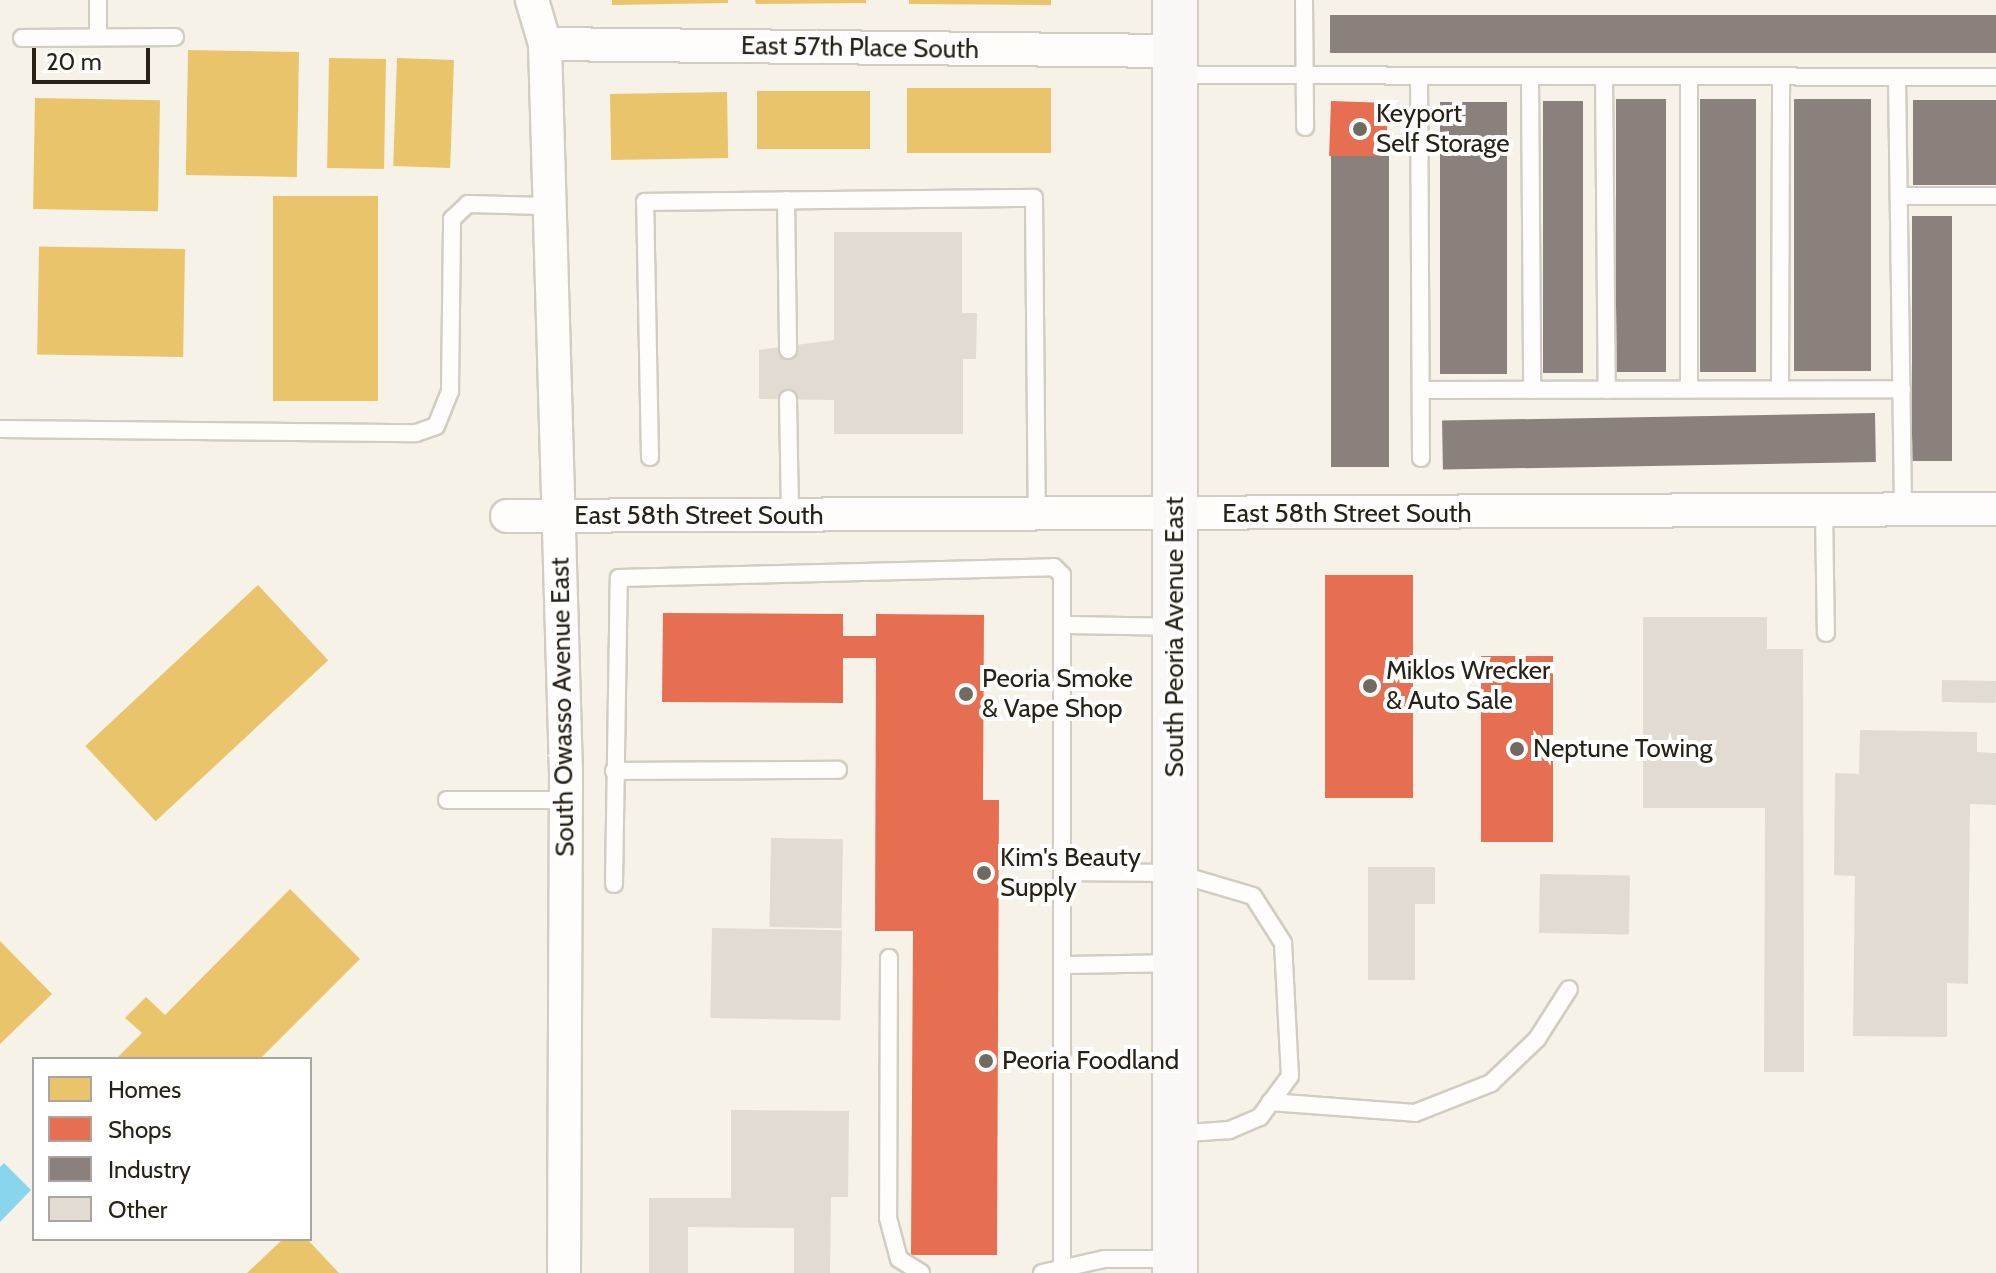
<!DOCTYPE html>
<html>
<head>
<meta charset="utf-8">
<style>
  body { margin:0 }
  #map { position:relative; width:1996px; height:1273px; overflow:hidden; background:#f7f2e8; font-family:Cabin,sans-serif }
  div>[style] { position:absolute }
  .water>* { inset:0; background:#89d5ed }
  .homes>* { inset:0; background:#e9c46a; transform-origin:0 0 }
  .shops>* { inset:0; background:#e76f51; transform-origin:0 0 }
  .industry>* { inset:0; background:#8a817c; transform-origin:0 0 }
  .building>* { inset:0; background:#e1dbd1; transform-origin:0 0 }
  .roads { filter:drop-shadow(2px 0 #d2ccc2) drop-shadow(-2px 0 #d2ccc2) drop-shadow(0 2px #d2ccc2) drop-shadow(0 -2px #d2ccc2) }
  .lane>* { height:16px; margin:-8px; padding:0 8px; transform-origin:8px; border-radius:8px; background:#fefdfc }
  .street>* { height:32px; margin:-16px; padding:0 16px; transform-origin:16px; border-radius:16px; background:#fefdfc }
  .secondary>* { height:44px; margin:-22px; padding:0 22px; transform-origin:22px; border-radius:22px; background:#faf7f6 }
  .dots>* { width:22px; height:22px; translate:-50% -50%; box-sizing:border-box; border:4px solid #fff; border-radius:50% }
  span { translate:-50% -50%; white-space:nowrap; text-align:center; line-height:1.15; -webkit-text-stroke:8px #fff; paint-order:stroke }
  .street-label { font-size:26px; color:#272116 }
  .poi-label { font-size:26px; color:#272116 }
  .left { translate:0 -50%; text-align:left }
  .legend { position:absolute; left:32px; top:1057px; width:280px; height:184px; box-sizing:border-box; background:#fff; border:2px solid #a9a6a2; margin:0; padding:10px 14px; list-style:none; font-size:24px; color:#272116 }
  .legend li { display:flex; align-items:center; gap:16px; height:40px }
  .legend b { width:40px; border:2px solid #a9a6a2 }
  .scale { position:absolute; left:32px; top:48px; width:118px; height:36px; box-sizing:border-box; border:4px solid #272116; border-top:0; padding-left:10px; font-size:24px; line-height:28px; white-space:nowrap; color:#272116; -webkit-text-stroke:6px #fff; paint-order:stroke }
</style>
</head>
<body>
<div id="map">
  <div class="water">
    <i style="clip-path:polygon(4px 1163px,31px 1190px,0 1222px,0 1167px)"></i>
  </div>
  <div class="homes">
    <i style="clip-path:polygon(612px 0,728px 0,728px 3px,612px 5px)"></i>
    <i style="clip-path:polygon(755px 0,866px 0,866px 3px,756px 4px)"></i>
    <i style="clip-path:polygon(909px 0,1051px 0,1051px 5px,909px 4px)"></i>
    <i style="left:299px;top:52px;width:125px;height:111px;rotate:91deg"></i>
    <i style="left:329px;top:58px;width:57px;height:110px;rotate:1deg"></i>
    <i style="left:397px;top:58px;width:57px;height:108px;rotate:2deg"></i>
    <i style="left:1051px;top:88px;width:65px;height:144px;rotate:90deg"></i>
    <i style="left:870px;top:91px;width:58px;height:113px;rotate:90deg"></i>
    <i style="left:727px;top:92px;width:66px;height:117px;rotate:89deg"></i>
    <i style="left:35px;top:98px;width:125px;height:111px;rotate:1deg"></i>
    <i style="left:378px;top:196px;width:205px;height:105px;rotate:90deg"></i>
    <i style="left:185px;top:249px;width:108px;height:146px;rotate:91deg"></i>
    <i style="left:258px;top:585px;width:103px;height:236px;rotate:47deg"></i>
    <i style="clip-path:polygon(290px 889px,360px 959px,260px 1059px,116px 1059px,142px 1033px,125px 1018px,146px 997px,165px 1015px)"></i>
    <i style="clip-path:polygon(0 941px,52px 994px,0 1044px)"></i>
    <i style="clip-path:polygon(283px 1239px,307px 1239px,339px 1273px,247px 1273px)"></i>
  </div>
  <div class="shops">
    <i style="left:1331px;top:101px;width:57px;height:55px;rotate:2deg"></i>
    <i style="left:1325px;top:575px;width:88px;height:223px"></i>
    <i style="clip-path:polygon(663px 613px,843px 614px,843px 636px,876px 636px,876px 614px,984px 615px,983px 800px,999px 800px,997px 1255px,911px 1255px,913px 931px,875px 931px,876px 658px,843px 658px,843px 703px,662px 702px)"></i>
    <i style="left:1481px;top:656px;width:72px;height:186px"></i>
  </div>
  <div class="industry">
    <i style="left:1996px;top:15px;width:38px;height:666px;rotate:90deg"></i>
    <i style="left:1666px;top:99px;width:273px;height:50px;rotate:90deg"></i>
    <i style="left:1756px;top:99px;width:273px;height:56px;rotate:90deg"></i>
    <i style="left:1794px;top:99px;width:77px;height:272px"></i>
    <i style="left:1913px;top:100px;width:83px;height:85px"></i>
    <i style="left:1543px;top:101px;width:40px;height:272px"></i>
    <i style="left:1440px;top:102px;width:67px;height:272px"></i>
    <i style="left:1331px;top:156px;width:58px;height:311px"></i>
    <i style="left:1912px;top:216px;width:40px;height:245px"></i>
    <i style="left:1875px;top:413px;width:49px;height:433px;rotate:89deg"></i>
  </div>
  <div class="building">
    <i style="clip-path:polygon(834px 232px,962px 232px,962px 313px,977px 313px,976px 359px,963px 359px,963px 434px,834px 434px,834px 400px,759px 399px,759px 350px,834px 340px)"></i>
    <i style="clip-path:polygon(1643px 617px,1767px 617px,1767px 649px,1803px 649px,1804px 1072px,1764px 1072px,1765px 808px,1643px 808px)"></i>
    <i style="left:1942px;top:680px;width:54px;height:22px;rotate:1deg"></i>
    <i style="clip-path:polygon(1860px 730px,1977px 732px,1977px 752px,1996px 753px,1996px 805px,1970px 804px,1968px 984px,1947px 983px,1947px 1037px,1853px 1036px,1855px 876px,1834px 875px,1835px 773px,1859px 774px)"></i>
    <i style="left:771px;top:838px;width:72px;height:89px;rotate:1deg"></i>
    <i style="clip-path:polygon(1368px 867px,1435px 867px,1435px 904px,1415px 904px,1415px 980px,1368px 980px)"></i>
    <i style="left:1540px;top:874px;width:90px;height:59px;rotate:1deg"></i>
    <i style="left:712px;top:928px;width:130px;height:90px;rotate:1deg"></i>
    <i style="clip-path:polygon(731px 1110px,849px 1111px,848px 1197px,831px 1197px,830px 1273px,794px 1273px,794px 1228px,688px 1227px,688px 1273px,649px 1273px,649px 1198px,731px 1198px)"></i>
  </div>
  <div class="roads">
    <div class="lane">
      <i style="left:98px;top:0;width:37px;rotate:90deg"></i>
      <i style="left:1304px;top:0;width:127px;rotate:89.5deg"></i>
      <i style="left:22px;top:38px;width:153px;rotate:-0.4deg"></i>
      <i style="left:1177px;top:75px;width:819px;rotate:0.14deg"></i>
      <i style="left:1419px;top:76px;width:382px;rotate:89.7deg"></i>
      <i style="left:1530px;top:76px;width:314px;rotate:89.6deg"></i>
      <i style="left:1604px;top:76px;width:314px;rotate:89.5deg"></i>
      <i style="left:1689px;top:77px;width:312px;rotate:90deg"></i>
      <i style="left:1897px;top:77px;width:433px;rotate:89.2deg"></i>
      <i style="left:1899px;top:196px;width:97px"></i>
      <i style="left:786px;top:200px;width:150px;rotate:89.2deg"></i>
      <i style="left:1780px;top:389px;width:312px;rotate:-89.8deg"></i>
      <i style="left:1421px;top:390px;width:481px;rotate:-0.1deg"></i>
      <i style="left:788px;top:399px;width:117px;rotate:89deg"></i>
      <i style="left:0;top:429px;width:416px;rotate:0.6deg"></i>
      <i style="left:416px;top:433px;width:21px;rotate:-19deg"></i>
      <i style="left:436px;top:426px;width:38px;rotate:-68deg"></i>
      <i style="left:450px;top:391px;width:172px;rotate:-89.3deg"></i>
      <i style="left:452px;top:219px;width:22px;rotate:-43deg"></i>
      <i style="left:468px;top:204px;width:77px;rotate:1.5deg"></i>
      <i style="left:650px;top:457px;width:255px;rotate:-91.1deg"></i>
      <i style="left:645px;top:202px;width:389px;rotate:-0.6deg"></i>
      <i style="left:1034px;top:198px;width:318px;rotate:89.5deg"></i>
      <i style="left:1824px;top:511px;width:122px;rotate:89.1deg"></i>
      <i style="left:614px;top:771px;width:224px;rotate:-0.3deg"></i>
      <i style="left:447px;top:800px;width:119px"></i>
      <i style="left:1062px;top:872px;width:113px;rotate:0.5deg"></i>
      <i style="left:1175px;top:873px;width:81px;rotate:16.4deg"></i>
      <i style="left:1253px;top:896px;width:56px;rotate:57.4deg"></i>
      <i style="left:1283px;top:943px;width:133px;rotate:87deg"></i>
      <i style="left:1290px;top:1076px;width:51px;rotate:126.2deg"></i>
      <i style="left:1260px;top:1117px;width:34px;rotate:157deg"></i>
      <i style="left:1229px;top:1130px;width:54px;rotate:175.8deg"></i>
      <i style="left:614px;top:884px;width:306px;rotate:-89.1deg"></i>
      <i style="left:619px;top:578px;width:435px;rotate:-1.4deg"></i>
      <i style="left:1054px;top:567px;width:11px;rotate:45deg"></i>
      <i style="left:1062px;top:575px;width:50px;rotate:90deg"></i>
      <i style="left:889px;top:958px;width:260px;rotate:90.2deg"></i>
      <i style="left:888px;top:1218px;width:42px;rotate:75deg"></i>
      <i style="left:899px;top:1259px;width:26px;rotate:32deg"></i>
      <i style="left:1062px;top:965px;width:110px;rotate:-1deg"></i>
      <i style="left:1270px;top:1102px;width:145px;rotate:4.3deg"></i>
      <i style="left:1415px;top:1113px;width:82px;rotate:-21.5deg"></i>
      <i style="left:1491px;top:1083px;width:64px;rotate:-43.7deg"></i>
      <i style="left:1537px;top:1039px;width:59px;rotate:-57.4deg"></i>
      <i style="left:1062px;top:1268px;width:643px;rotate:-90deg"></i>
      <i style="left:1062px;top:625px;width:112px;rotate:1deg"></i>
      <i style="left:1042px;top:1273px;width:64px;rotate:-12.7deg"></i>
      <i style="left:1104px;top:1259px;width:70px"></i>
    </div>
    <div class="street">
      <i style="left:532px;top:0;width:46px;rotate:73.5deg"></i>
      <i style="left:545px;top:44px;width:728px;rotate:88.35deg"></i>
      <i style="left:566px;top:772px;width:501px;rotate:90.23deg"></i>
      <i style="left:545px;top:44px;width:630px;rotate:0.64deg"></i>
      <i style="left:507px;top:516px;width:1489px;rotate:-0.27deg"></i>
    </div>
    <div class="secondary">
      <i style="left:1175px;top:0;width:1273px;rotate:90deg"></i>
    </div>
  </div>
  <div class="dots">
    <i style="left:1360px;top:129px;background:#706a60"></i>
    <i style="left:1370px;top:686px;background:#706a60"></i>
    <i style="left:966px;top:694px;background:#706a60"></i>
    <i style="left:1517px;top:749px;background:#706a60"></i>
    <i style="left:984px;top:873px;background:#706a60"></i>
    <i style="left:986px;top:1061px;background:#706a60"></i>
  </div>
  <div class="street-label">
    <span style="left:860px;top:48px;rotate:1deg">East 57th Place South</span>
    <span style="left:1347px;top:514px">East 58th Street South</span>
    <span style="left:699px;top:516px">East 58th Street South</span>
    <span style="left:1175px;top:637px;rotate:-90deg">South Peoria Avenue East</span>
    <span style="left:563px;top:707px;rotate:-91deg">South Owasso Avenue East</span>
  </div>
  <div class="poi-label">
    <span class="left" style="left:1376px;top:129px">Keyport<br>Self Storage</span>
    <span class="left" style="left:1386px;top:686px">Miklos Wrecker<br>&amp; Auto Sale</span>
    <span class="left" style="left:982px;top:694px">Peoria Smoke<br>&amp; Vape Shop</span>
    <span class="left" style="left:1533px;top:749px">Neptune Towing</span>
    <span class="left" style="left:1000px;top:873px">Kim's Beauty<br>Supply</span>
    <span class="left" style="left:1002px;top:1061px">Peoria Foodland</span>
  </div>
  <ul class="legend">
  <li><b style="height:22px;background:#e9c46a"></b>Homes</li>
  <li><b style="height:22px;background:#e76f51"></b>Shops</li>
  <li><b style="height:22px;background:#8a817c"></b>Industry</li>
  <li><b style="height:22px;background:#e1dbd1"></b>Other</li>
  </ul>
  <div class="scale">20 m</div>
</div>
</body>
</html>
